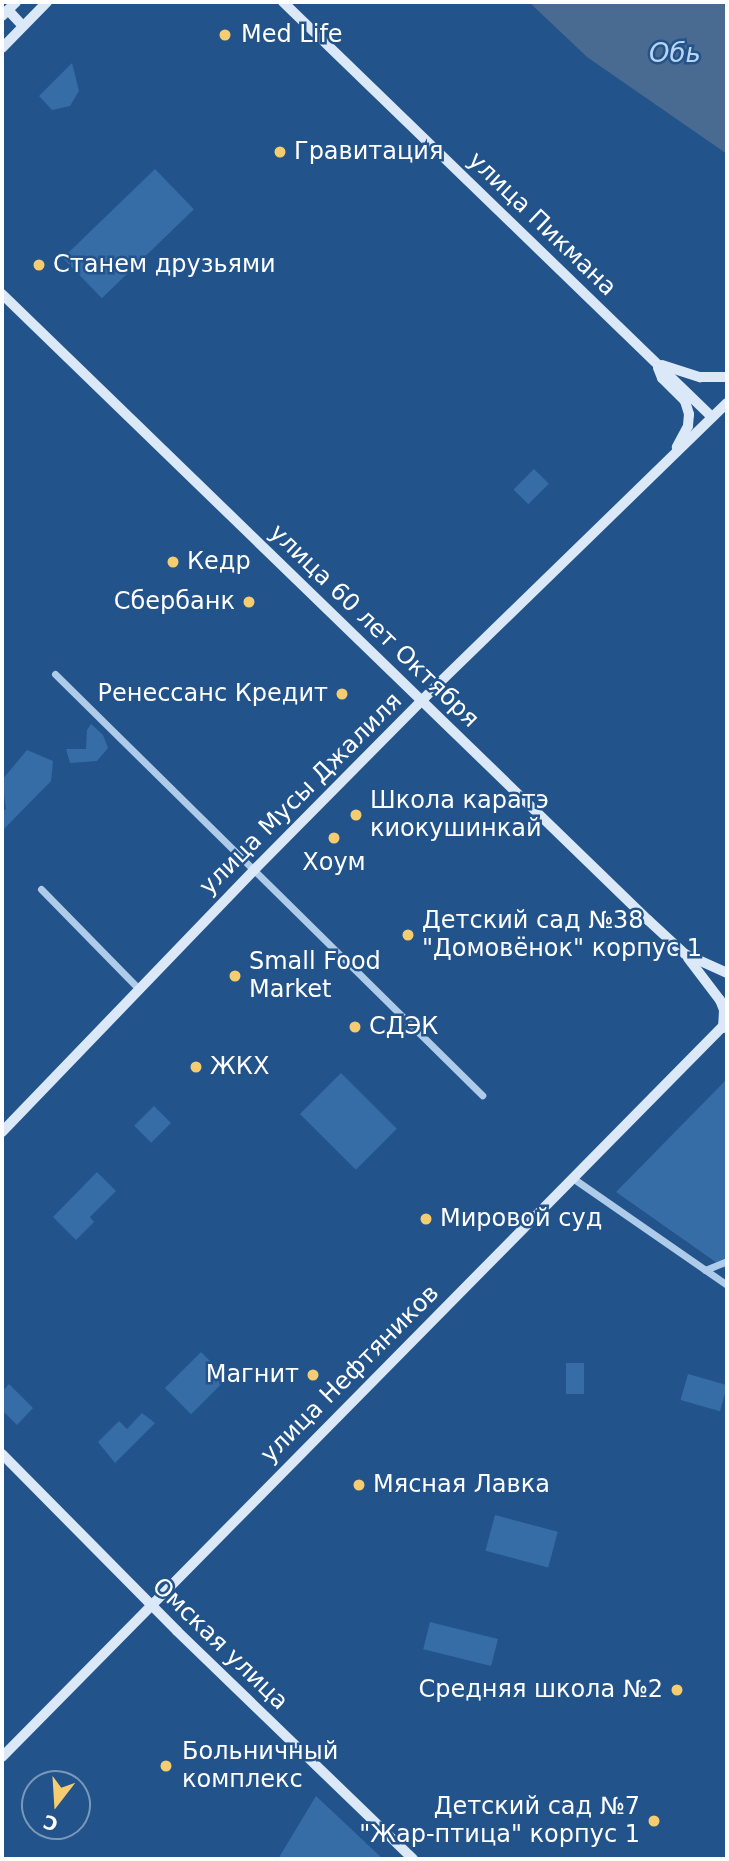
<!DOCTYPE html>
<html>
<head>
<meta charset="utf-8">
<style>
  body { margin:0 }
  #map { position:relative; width:729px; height:1861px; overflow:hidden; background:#22538a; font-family:"DejaVu Sans",sans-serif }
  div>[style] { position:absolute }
  .green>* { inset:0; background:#366da7; transform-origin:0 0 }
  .water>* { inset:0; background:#496b92 }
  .street>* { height:7px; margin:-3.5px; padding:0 3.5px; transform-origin:3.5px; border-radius:3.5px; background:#afcbea }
  .secondary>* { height:10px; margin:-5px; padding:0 5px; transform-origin:5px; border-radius:5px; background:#dae8f8 }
  .dots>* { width:19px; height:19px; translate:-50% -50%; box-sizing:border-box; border:4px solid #22538a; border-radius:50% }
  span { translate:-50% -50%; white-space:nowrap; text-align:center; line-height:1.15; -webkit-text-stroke:5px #22538a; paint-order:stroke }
  .poi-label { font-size:24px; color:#fff }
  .left { translate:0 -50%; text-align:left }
  .right { translate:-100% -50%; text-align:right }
  .street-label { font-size:24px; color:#fff }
  .water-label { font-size:26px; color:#bbd5f1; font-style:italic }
  .frame { position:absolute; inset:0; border:4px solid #fff; pointer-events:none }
  .north { position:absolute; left:21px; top:1770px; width:70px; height:70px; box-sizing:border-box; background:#22538a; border:2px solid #7a98b9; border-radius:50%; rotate:197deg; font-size:19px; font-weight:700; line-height:28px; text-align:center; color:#fff }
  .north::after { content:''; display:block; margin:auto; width:24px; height:32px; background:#f6cc71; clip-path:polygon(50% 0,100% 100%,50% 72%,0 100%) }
</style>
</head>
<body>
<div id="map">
  <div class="green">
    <i style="clip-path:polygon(72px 63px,79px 91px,70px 106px,52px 110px,39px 96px)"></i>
    <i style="left:155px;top:169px;width:56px;height:128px;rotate:46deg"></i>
    <i style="left:534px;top:469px;width:21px;height:29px;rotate:45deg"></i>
    <i style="clip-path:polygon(91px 724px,103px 735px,108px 748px,97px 761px,70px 763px,66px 749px,86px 749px,87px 730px)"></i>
    <i style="clip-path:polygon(27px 750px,53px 761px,51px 781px,2px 831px,2px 812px,6px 809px,2px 780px)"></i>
    <i style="left:341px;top:1073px;width:79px;height:58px;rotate:45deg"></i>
    <i style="clip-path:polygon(727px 1079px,727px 1270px,616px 1192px)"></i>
    <i style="left:154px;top:1106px;width:24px;height:28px;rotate:45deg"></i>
    <i style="clip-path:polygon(97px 1172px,116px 1191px,90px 1217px,94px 1222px,76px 1240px,53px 1217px)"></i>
    <i style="left:201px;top:1352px;width:37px;height:51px;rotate:45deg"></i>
    <i style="left:566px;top:1363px;width:18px;height:31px"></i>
    <i style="left:688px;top:1374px;width:41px;height:27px;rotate:16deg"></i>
    <i style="clip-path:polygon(9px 1384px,33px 1408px,17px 1425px,2px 1410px,2px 1392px)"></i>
    <i style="clip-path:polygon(142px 1413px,155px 1423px,115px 1463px,98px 1442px,119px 1421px,127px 1429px)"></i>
    <i style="left:495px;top:1515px;width:65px;height:37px;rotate:15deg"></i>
    <i style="left:430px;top:1622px;width:70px;height:28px;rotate:14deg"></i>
    <i style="clip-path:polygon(316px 1796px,383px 1859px,278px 1859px)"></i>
  </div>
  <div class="water">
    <i style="clip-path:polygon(529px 2px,727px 2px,727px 154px,587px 57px)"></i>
  </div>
  <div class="street">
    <i style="left:55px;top:674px;width:600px;rotate:44.59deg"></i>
    <i style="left:41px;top:889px;width:141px;rotate:45.6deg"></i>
    <i style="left:574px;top:1179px;width:186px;rotate:34.7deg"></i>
    <i style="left:705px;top:1270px;width:24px;rotate:-22deg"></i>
  </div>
  <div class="secondary">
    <i style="left:283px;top:2px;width:597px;rotate:44.05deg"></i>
    <i style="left:8px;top:10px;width:22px;rotate:47deg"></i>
    <i style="left:2px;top:16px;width:20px;rotate:-45deg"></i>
    <i style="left:2px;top:48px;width:64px;rotate:-45.6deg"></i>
    <i style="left:2px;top:294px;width:900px;rotate:44.1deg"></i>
    <i style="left:648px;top:920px;width:50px;rotate:42.6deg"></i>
    <i style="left:685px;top:954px;width:46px;rotate:24.3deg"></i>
    <i style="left:662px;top:365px;width:40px;rotate:18deg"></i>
    <i style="left:700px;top:377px;width:27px"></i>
    <i style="left:658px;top:368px;width:11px;rotate:68deg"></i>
    <i style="left:662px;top:378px;width:33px;rotate:45deg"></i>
    <i style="left:685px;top:401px;width:14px;rotate:73deg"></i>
    <i style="left:689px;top:414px;width:12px;rotate:95deg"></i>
    <i style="left:688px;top:426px;width:24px;rotate:118deg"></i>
    <i style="left:688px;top:958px;width:53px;rotate:52.7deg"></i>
    <i style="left:720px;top:1000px;width:11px;rotate:68deg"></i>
    <i style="left:724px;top:1010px;width:18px;rotate:93deg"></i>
    <i style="left:2px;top:1132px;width:364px;rotate:-46.1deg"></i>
    <i style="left:254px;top:870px;width:259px;rotate:-45.3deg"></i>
    <i style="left:436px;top:686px;width:406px;rotate:-44.2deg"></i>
    <i style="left:2px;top:1454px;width:249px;rotate:45.3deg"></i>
    <i style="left:177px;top:1631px;width:328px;rotate:44deg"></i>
    <i style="left:2px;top:1757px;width:1032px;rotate:-45.39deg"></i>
  </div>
  <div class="dots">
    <i style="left:225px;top:35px;background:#f6cc71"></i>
    <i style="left:280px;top:152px;background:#f6cc71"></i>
    <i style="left:39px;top:265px;background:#f6cc71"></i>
    <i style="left:173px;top:562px;background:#f6cc71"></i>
    <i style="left:249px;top:602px;background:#f6cc71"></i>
    <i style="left:342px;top:694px;background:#f6cc71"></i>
    <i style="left:356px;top:815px;background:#f6cc71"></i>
    <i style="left:334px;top:838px;background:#f6cc71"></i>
    <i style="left:408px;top:935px;background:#f6cc71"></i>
    <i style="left:235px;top:976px;background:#f6cc71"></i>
    <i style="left:355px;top:1027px;background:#f6cc71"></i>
    <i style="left:196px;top:1067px;background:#f6cc71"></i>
    <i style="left:426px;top:1219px;background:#f6cc71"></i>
    <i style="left:313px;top:1375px;background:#f6cc71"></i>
    <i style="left:359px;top:1485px;background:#f6cc71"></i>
    <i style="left:677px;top:1690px;background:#f6cc71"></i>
    <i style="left:166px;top:1766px;background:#f6cc71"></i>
    <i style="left:654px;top:1821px;background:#f6cc71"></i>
  </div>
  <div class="poi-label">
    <span class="left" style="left:241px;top:35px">Med Life</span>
    <span class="left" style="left:294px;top:152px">Гравитация</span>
    <span class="left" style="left:53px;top:265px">Станем друзьями</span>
    <span class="left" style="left:187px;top:562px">Кедр</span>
    <span class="right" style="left:235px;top:602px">Сбербанк</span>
    <span class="right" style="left:328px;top:694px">Ренессанс Кредит</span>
    <span class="left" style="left:370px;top:815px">Школа каратэ<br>киокушинкай</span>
    <span style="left:334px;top:863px">Хоум</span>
    <span class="left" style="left:422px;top:935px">Детский сад №38<br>"Домовёнок" корпус 1</span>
    <span class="left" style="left:249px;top:976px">Small Food<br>Market</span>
    <span class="left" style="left:369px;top:1027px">СДЭК</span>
    <span class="left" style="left:210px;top:1067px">ЖКХ</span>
    <span class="left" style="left:440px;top:1219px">Мировой суд</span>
    <span class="right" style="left:299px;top:1375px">Магнит</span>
    <span class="left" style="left:373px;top:1485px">Мясная Лавка</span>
    <span class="right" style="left:663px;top:1690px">Средняя школа №2</span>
    <span class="left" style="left:182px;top:1766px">Больничный<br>комплекс</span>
    <span class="right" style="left:640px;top:1821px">Детский сад №7<br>"Жар-птица" корпус 1</span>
  </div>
  <div class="street-label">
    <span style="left:542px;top:224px;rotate:44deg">улица Пикмана</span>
    <span style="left:374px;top:626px;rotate:44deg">улица 60 лет Октября</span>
    <span style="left:301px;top:794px;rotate:-45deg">улица Мусы Джалиля</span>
    <span style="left:350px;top:1374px;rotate:-45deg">улица Нефтяников</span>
    <span style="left:220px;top:1644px;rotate:44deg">Омская улица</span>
  </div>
  <div class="water-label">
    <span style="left:675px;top:54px">Обь</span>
  </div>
  <div class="frame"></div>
  <div class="north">С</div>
</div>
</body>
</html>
